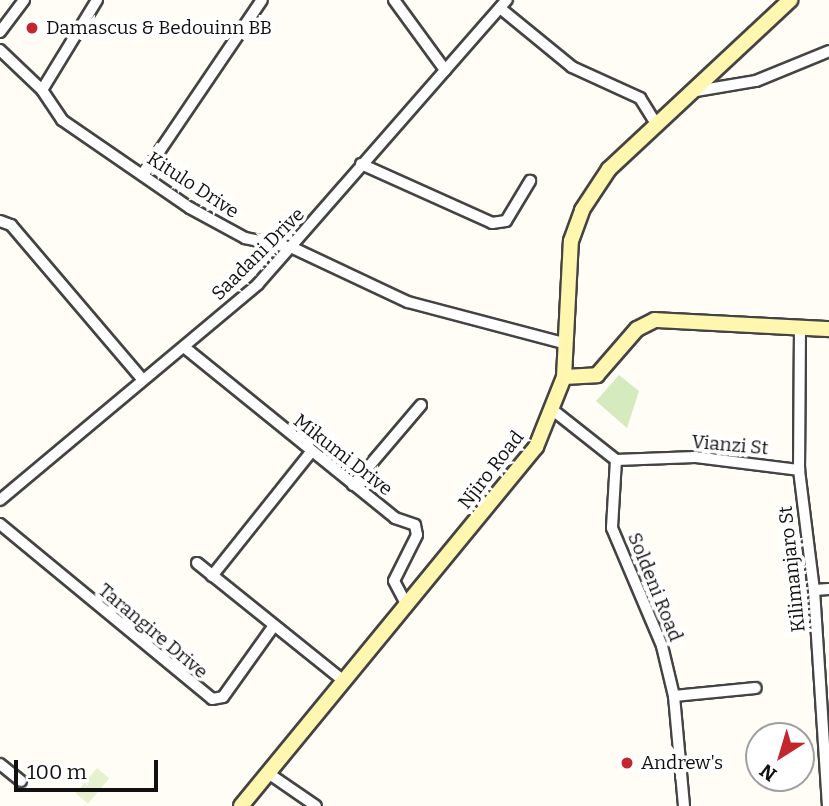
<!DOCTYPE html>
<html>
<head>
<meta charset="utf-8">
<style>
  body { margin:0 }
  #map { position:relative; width:829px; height:806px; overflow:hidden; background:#fffdf5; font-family:Bitter,serif }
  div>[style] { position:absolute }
  .green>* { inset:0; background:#d5ebbd }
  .pitch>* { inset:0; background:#e6f2cf; transform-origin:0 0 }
  .roads { filter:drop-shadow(2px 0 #444) drop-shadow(-2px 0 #444) drop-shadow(0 2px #444) drop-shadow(0 -2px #444) }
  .street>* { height:10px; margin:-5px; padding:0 5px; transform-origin:5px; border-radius:5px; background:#fff }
  .secondary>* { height:14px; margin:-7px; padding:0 7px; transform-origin:7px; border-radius:7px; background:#fff6b0 }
  .dots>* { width:19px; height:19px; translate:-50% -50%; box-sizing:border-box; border:4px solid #fff; border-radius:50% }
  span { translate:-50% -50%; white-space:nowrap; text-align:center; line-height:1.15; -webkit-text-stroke:7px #fff; paint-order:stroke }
  .poi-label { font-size:19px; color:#111 }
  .left { translate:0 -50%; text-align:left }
  .street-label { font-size:19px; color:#111 }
  .north { position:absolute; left:745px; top:722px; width:70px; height:70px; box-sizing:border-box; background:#fff; border:2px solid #a0a0a0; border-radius:50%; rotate:217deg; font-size:19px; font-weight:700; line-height:28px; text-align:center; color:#111 }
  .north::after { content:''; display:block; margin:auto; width:24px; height:32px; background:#c4262e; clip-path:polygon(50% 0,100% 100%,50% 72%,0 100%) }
  .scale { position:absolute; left:14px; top:760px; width:144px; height:32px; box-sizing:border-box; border:4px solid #111; border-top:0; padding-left:9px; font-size:21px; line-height:24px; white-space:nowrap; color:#111; -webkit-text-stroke:5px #fff; paint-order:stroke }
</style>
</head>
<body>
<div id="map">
  <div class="green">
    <i style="clip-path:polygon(619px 375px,639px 391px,627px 428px,596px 401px)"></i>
  </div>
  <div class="pitch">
    <i style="left:97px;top:768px;width:16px;height:33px;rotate:40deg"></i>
  </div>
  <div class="roads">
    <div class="street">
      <i style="left:97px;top:0;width:105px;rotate:121.4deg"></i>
      <i style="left:42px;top:90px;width:36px;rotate:56deg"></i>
      <i style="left:62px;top:120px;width:155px;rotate:34.5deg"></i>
      <i style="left:190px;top:208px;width:63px;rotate:28.6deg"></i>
      <i style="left:245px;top:238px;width:49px;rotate:11.8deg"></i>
      <i style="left:293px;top:248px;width:127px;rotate:25.2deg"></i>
      <i style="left:408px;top:302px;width:164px;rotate:14.8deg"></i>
      <i style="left:394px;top:0;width:87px;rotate:53.9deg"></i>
      <i style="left:500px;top:8px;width:93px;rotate:39.3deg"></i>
      <i style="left:572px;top:67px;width:75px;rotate:24.5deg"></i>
      <i style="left:640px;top:98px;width:31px;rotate:58deg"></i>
      <i style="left:0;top:32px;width:40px;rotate:-53deg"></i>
      <i style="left:0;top:50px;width:58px;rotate:43.6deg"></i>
      <i style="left:696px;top:91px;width:61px;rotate:-9.5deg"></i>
      <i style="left:756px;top:81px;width:79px;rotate:-22.3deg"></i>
      <i style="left:361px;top:164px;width:144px;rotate:24.2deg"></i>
      <i style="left:492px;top:223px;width:14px;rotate:-8deg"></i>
      <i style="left:506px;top:221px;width:47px;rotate:-59deg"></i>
      <i style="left:144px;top:174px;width:210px;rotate:-55.9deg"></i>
      <i style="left:0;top:221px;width:12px;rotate:20deg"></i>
      <i style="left:11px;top:225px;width:201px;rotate:49.6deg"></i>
      <i style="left:800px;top:328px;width:142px;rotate:90.4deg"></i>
      <i style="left:799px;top:470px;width:121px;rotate:82.9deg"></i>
      <i style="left:814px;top:590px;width:216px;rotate:86.3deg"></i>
      <i style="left:184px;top:347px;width:272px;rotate:39deg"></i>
      <i style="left:395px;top:518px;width:21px;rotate:19deg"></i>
      <i style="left:415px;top:525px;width:10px;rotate:79deg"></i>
      <i style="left:417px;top:535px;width:51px;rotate:116.6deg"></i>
      <i style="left:394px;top:581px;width:27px;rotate:62deg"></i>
      <i style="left:554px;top:411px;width:79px;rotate:38.3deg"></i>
      <i style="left:616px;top:460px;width:68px;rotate:93.4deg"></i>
      <i style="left:612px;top:528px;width:128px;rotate:67deg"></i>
      <i style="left:662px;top:646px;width:51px;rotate:76.5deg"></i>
      <i style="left:674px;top:696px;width:110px;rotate:84.8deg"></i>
      <i style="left:616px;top:460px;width:79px;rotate:-2.2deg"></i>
      <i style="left:695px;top:457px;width:105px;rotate:7.1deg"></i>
      <i style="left:353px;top:485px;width:105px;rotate:-49.6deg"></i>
      <i style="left:0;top:500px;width:336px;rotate:-39.9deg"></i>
      <i style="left:258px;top:284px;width:378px;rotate:-48.8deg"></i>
      <i style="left:0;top:524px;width:275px;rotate:39.5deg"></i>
      <i style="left:212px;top:699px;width:11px;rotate:-10deg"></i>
      <i style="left:223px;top:697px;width:86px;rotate:-54.5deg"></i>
      <i style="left:197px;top:563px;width:189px;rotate:38.8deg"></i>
      <i style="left:212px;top:576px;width:159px;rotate:-51.4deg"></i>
      <i style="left:814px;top:590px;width:15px;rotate:-4deg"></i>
      <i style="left:674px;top:696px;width:82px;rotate:-5.6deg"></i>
      <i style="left:0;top:764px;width:27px;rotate:39deg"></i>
      <i style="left:268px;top:773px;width:58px;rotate:34.5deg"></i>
    </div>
    <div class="secondary">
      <i style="left:564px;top:377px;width:33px;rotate:-3deg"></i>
      <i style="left:597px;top:375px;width:61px;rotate:-49deg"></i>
      <i style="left:637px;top:329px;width:20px;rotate:-27deg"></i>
      <i style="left:655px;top:320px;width:174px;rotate:3deg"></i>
      <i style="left:241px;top:806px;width:465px;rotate:-50.6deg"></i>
      <i style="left:536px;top:447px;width:75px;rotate:-68.2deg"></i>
      <i style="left:564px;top:377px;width:136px;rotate:-87.1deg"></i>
      <i style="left:571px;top:241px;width:33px;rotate:-70deg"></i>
      <i style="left:582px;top:210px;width:49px;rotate:-56.6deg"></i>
      <i style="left:609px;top:169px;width:248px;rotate:-43deg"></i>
    </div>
  </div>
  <div class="dots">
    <i style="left:32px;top:28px;background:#c4262e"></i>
    <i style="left:627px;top:763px;background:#c4262e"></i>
  </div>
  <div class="poi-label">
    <span class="left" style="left:46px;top:28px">Damascus &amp; Bedouinn BB</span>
    <span class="left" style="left:641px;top:763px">Andrew's</span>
  </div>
  <div class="street-label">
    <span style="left:193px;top:185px;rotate:33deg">Kitulo Drive</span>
    <span style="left:258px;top:254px;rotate:-45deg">Saadani Drive</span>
    <span style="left:730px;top:445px;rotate:5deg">Vianzi St</span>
    <span style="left:343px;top:455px;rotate:38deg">Mikumi Drive</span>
    <span style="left:491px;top:470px;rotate:-52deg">Njiro Road</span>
    <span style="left:792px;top:569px;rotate:-96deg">Kilimanjaro St</span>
    <span style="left:655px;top:587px;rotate:68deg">Soldeni Road</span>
    <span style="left:153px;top:631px;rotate:40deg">Tarangire Drive</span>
  </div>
  <div class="north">N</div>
  <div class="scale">100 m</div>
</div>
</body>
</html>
